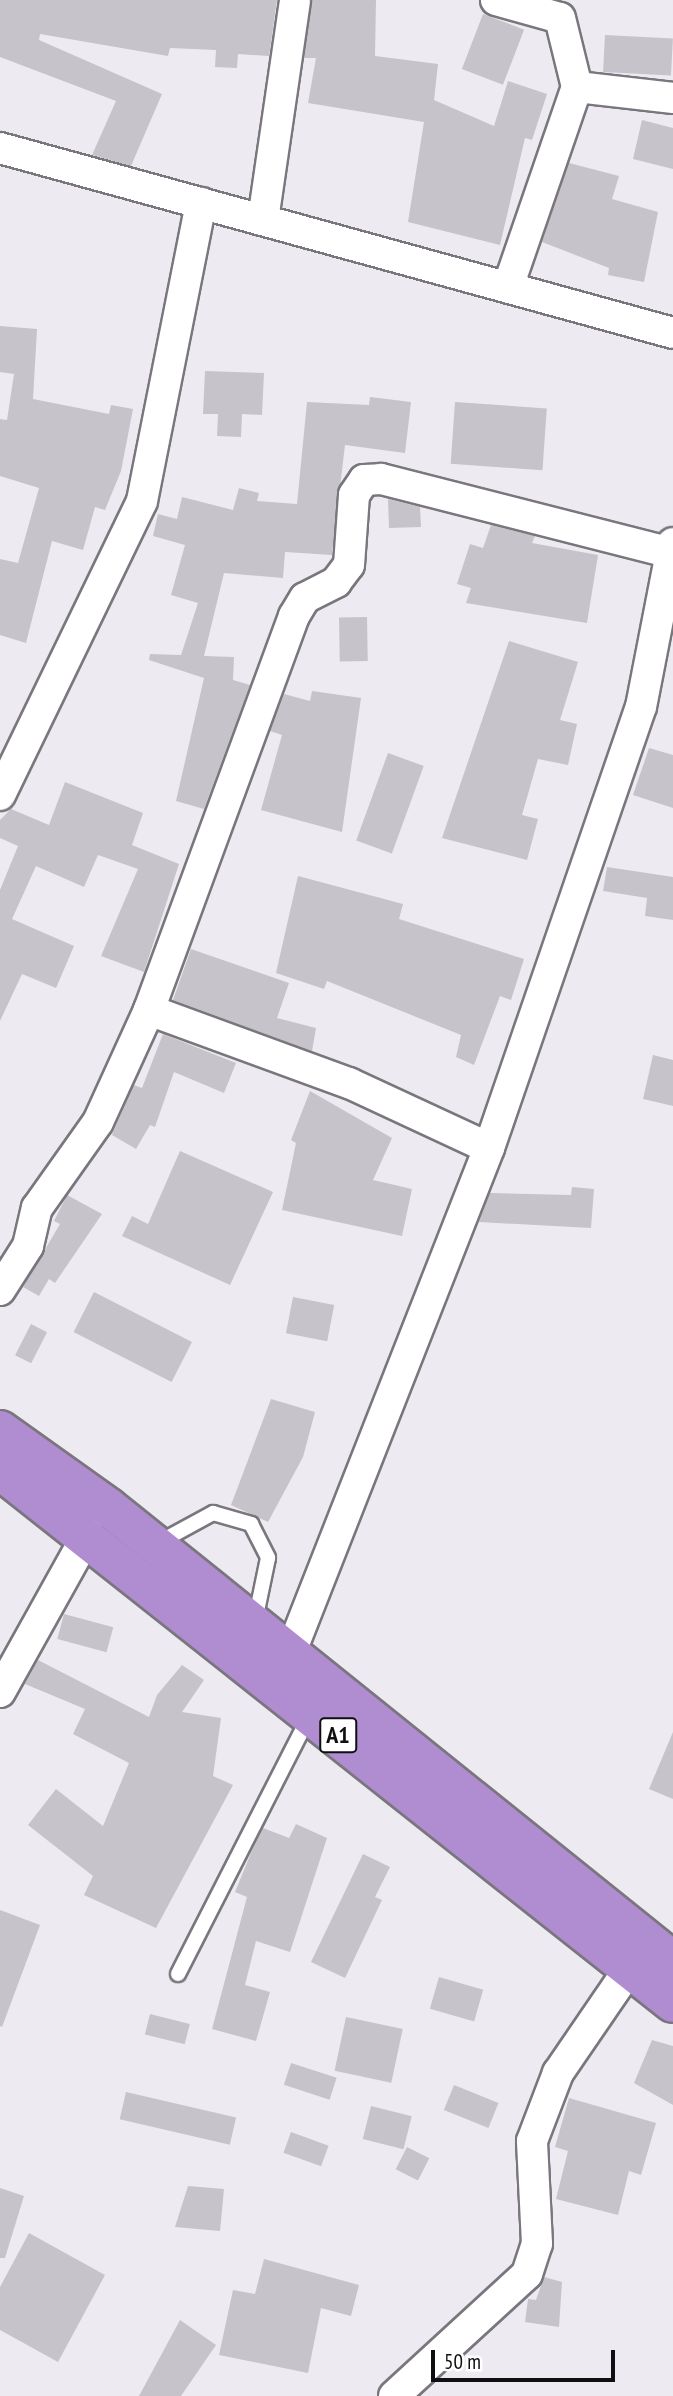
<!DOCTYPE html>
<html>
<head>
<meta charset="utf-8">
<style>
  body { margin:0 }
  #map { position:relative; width:673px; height:2396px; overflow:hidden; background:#eeeaf2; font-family:"PT Sans Narrow",sans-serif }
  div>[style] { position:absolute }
  .building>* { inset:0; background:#c6c3ca; transform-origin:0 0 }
  .roads { filter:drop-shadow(2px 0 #7a767d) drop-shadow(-2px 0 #7a767d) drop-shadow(0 2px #7a767d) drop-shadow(0 -2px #7a767d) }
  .service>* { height:14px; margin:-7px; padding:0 7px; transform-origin:7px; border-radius:7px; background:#fff }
  .minor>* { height:30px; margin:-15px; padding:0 15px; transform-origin:15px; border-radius:15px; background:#fff }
  .trunk>* { height:38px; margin:-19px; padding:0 19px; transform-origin:19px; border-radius:19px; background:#b08cd0 }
  span { translate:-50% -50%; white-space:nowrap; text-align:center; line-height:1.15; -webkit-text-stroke:7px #fff; paint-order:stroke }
  .shield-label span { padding:2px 5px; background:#fff; border:2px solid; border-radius:5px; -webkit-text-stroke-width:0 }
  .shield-label { font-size:24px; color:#0f0e11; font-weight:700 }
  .scale { position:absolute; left:431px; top:2350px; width:184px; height:32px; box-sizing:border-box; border:4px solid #0f0e11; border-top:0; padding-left:9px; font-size:21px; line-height:24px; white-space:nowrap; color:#0f0e11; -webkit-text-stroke:5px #fff; paint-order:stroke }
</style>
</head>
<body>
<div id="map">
  <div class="building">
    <i style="clip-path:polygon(0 0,277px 0,269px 56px,238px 54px,237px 68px,215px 67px,216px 50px,170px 48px,168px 56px,40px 34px,39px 40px,162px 94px,131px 166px,92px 155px,116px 101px,0 57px)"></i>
    <i style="clip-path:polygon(312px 0,376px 0,375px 56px,438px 64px,434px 100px,494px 126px,508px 81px,547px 94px,532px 140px,525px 138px,500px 245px,408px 222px,424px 122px,308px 103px,316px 58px,304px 58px)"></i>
    <i style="left:483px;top:14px;width:44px;height:59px;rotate:21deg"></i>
    <i style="left:605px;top:35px;width:68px;height:37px;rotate:3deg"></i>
    <i style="clip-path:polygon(642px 120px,673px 128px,673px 169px,633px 159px)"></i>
    <i style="clip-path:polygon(569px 163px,619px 176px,612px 199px,658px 212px,644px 282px,608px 275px,609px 268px,542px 242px)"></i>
    <i style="clip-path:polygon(0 326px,37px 329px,33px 399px,109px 414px,111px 405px,133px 409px,121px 471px,105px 510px,95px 507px,83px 550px,52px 541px,26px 643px,0 635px,0 559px,18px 563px,39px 488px,0 476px,0 419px,7px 420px,14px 374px,0 372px)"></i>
    <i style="clip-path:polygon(205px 371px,264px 373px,262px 415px,242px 414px,241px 437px,217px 436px,218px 414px,203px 414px)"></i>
    <i style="clip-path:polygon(370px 397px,411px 402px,405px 453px,345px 445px,332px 555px,285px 552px,283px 578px,224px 573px,204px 656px,234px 657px,233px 680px,250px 685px,204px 809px,176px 801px,204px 678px,149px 660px,150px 654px,181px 655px,198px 603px,171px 595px,185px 545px,153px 536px,158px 514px,177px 519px,182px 497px,233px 510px,239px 488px,259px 493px,257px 501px,297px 504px,307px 402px,369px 405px)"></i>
    <i style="left:455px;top:402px;width:92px;height:62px;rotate:4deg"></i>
    <i style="clip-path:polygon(388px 499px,420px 507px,421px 527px,389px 528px)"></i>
    <i style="clip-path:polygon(491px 525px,535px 536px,532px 543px,598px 555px,587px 623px,466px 603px,471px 588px,457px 584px,470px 544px,483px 548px)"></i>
    <i style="left:367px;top:617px;width:44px;height:28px;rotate:89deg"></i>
    <i style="clip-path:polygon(509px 641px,578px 662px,560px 720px,577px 724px,568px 765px,538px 759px,522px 815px,538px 819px,527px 860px,442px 838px)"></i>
    <i style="clip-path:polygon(312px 691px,361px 698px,342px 832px,261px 810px,282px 735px,270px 731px,284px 694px,310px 701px)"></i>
    <i style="clip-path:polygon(649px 748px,673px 755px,673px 808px,633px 795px)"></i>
    <i style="left:388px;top:753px;width:38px;height:93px;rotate:20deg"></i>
    <i style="clip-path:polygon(65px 782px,143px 813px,132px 845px,179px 864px,144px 972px,101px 956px,138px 869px,98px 855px,84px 887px,36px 866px,12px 919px,74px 946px,56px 988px,22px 974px,0 1021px,0 890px,18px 846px,0 838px,0 820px,11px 809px,49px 825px)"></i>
    <i style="clip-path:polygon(607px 867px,673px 877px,673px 920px,645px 916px,647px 898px,603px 891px)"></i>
    <i style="clip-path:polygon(298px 876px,403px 904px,399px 919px,524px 959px,511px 1000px,500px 996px,474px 1065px,456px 1057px,461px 1035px,327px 981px,324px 989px,276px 973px)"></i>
    <i style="clip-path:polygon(191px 949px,289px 983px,277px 1018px,316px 1028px,312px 1051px,173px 1000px)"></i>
    <i style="clip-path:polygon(163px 1034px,236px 1063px,224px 1093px,174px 1072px,155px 1127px,150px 1125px,136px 1149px,112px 1135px,134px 1085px,142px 1088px)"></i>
    <i style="clip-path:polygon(653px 1055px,673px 1060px,673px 1106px,643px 1099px)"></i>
    <i style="clip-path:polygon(310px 1091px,392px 1138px,373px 1180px,412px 1189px,402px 1236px,282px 1210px,296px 1143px,291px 1140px)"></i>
    <i style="clip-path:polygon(180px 1151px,273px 1192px,230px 1285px,122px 1236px,132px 1216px,148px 1224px)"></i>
    <i style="clip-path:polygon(572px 1187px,594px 1189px,591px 1228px,479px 1222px,490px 1193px,571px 1195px)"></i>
    <i style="clip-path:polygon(67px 1195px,102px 1214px,55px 1283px,49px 1279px,39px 1296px,23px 1287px,60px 1224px,54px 1221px)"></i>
    <i style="left:94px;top:1292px;width:110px;height:45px;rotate:27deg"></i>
    <i style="left:293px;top:1297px;width:42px;height:37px;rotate:11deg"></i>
    <i style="left:31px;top:1324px;width:18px;height:35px;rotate:27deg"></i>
    <i style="clip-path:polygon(271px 1399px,315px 1412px,303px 1457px,268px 1522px,231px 1505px)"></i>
    <i style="left:64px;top:1614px;width:51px;height:26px;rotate:15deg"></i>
    <i style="clip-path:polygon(38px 1660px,149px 1717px,157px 1695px,182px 1665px,204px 1680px,182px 1712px,221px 1718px,213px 1776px,233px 1785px,156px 1928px,84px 1895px,93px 1876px,28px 1825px,56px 1789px,103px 1826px,129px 1763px,73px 1734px,85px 1709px,25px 1684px)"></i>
    <i style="clip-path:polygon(673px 1732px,673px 1799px,649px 1789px)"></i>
    <i style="clip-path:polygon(296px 1824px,327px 1838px,290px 1952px,256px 1941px,245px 1985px,270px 1992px,256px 2041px,212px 2029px,247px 1897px,235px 1892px,251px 1853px,263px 1828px,289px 1838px)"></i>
    <i style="clip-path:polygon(363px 1854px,390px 1867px,375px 1897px,382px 1900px,345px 1978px,311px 1962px)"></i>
    <i style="clip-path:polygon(0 1910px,40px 1925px,2px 2027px,0 2026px)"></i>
    <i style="left:439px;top:1977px;width:46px;height:33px;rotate:16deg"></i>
    <i style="left:150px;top:2014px;width:41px;height:21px;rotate:14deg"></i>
    <i style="left:346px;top:2017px;width:58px;height:55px;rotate:12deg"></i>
    <i style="clip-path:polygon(652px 2040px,673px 2046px,673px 2105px,634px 2083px)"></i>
    <i style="left:291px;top:2063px;width:48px;height:23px;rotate:18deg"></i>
    <i style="left:454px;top:2085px;width:48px;height:27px;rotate:22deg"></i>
    <i style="left:126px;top:2092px;width:113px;height:28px;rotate:13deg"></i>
    <i style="clip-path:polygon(569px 2098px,656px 2123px,641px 2175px,629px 2171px,618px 2215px,556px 2199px,568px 2151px,555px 2147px)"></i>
    <i style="left:371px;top:2106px;width:42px;height:34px;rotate:14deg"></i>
    <i style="left:291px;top:2132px;width:40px;height:22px;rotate:20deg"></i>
    <i style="left:407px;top:2147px;width:25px;height:25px;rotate:27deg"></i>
    <i style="clip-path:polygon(188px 2186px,224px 2189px,220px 2231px,175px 2227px)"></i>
    <i style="clip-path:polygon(0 2188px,24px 2196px,5px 2258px,0 2258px)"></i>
    <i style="clip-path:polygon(29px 2233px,105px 2275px,58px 2362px,0 2330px,0 2287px)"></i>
    <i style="clip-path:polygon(264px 2259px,359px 2285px,351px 2316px,321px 2308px,308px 2373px,219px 2355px,233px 2290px,255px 2294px)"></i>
    <i style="clip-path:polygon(544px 2277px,562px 2282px,559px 2327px,525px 2322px,528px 2299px,536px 2300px)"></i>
    <i style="clip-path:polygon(180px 2320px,216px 2345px,181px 2396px,139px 2396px)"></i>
  </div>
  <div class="roads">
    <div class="service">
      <i style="left:158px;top:1543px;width:63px;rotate:-28.6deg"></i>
      <i style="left:213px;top:1513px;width:40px;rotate:16deg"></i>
      <i style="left:251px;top:1524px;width:38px;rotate:63deg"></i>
      <i style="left:268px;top:1558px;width:64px;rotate:101.7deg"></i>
      <i style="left:178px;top:1974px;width:288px;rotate:-63deg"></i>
    </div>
    <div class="minor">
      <i style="left:496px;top:0;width:66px;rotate:15.7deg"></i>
      <i style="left:560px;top:18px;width:71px;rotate:76.2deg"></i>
      <i style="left:577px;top:87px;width:97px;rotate:6.5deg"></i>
      <i style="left:0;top:148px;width:698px;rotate:15.37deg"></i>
      <i style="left:263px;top:220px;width:222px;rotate:-81.7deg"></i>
      <i style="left:508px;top:287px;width:212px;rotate:-71deg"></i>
      <i style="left:0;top:795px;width:326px;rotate:-64.2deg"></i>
      <i style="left:142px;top:501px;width:304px;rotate:-78.8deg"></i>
      <i style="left:149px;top:1010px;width:213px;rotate:20.1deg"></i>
      <i style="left:349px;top:1083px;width:154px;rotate:24.9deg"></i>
      <i style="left:0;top:1290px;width:52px;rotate:-57.5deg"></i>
      <i style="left:28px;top:1246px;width:39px;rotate:-77deg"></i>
      <i style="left:37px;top:1208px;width:105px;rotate:-54.7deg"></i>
      <i style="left:98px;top:1122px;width:123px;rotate:-65.5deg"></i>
      <i style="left:149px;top:1010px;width:420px;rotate:-69.8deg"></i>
      <i style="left:294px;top:616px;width:21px;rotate:-59deg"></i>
      <i style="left:305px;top:598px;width:35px;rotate:-27deg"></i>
      <i style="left:336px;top:582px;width:21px;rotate:-53deg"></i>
      <i style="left:349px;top:565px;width:70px;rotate:-85.9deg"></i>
      <i style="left:354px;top:495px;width:18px;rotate:-56deg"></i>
      <i style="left:364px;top:480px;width:17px;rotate:-3deg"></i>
      <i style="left:381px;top:479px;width:299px;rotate:14.3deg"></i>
      <i style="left:290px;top:1654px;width:544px;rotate:-68.53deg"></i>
      <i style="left:489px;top:1148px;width:466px;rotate:-71deg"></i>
      <i style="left:641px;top:707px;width:167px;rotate:-79deg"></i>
      <i style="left:0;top:1692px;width:181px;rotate:-60.9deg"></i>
      <i style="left:394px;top:2396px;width:180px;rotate:-42.5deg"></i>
      <i style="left:527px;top:2274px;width:32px;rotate:-72deg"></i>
      <i style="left:537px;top:2244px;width:103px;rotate:-92.8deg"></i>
      <i style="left:532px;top:2141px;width:73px;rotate:-69.1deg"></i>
      <i style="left:558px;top:2073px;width:127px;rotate:-55.6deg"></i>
    </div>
    <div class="trunk">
      <i style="left:0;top:1430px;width:133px;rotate:35.5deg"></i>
      <i style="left:108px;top:1507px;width:725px;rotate:38.78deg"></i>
      <i style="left:0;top:1470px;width:858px;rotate:38.38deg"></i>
    </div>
  </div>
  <div class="shield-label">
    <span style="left:338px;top:1735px">A1</span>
  </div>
  <div class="scale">50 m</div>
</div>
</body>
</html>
